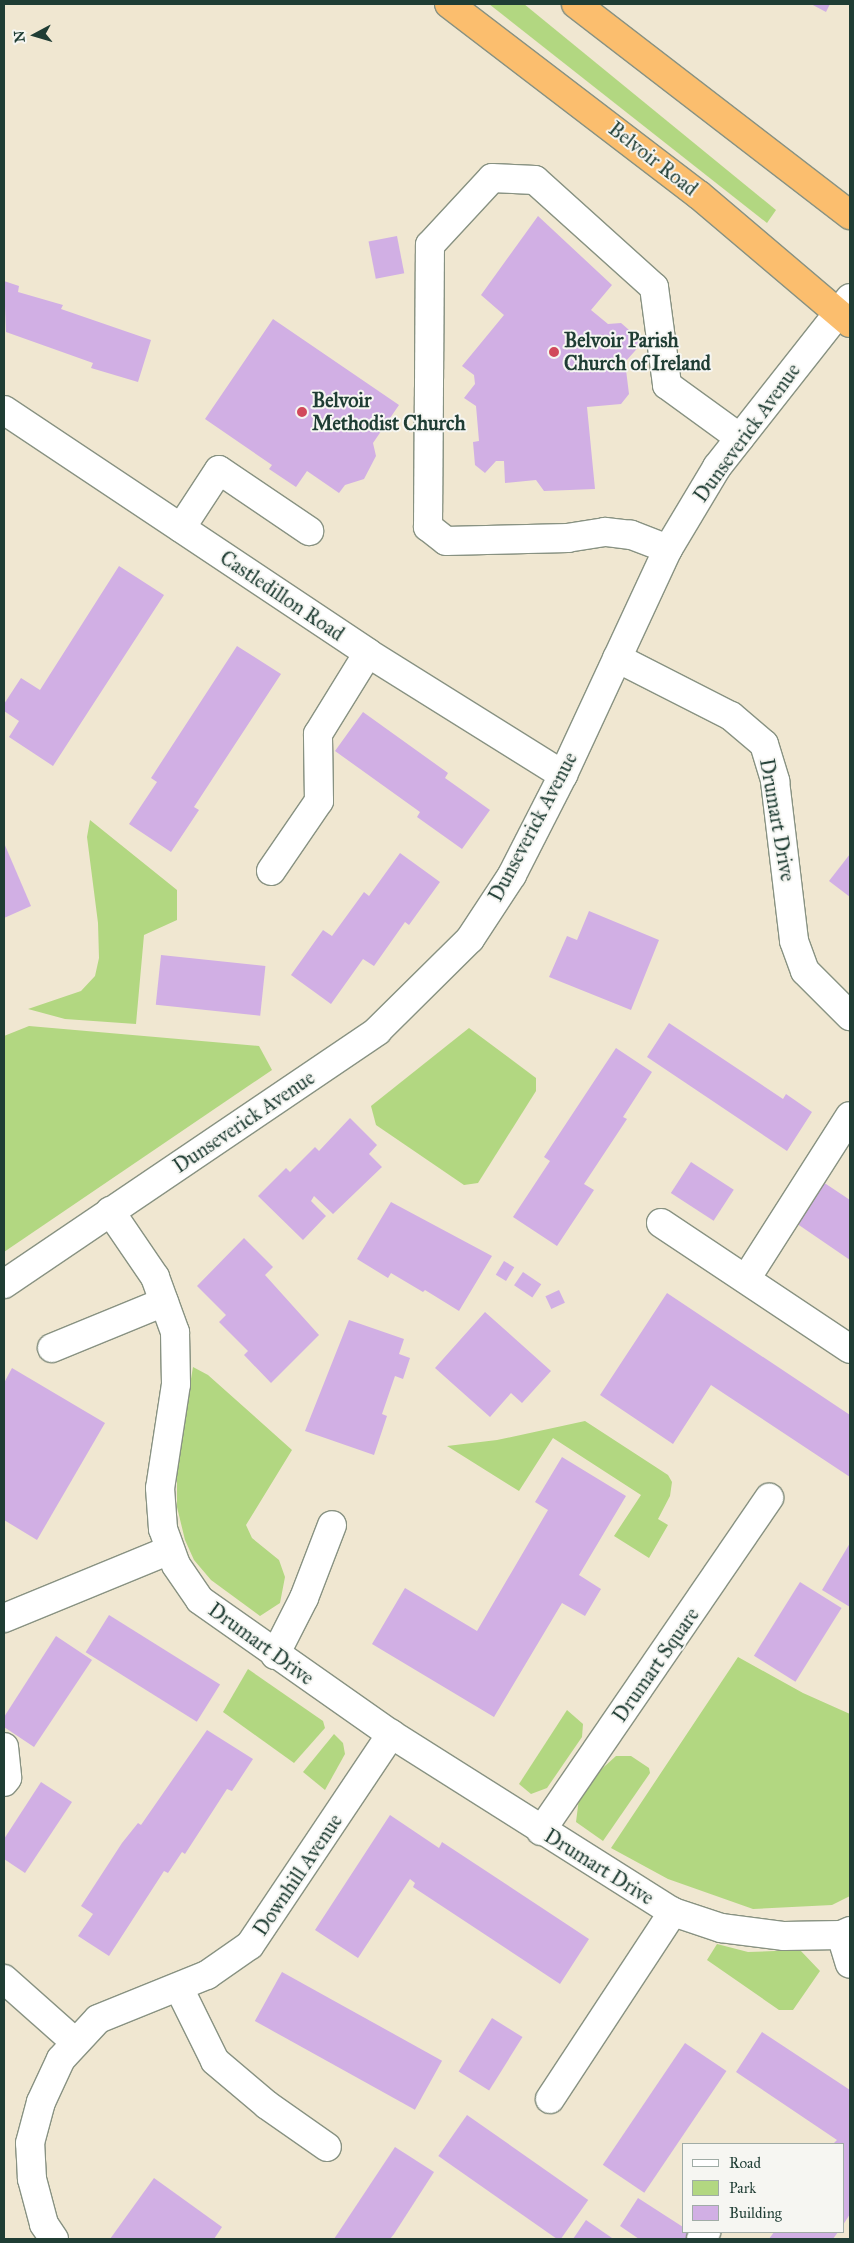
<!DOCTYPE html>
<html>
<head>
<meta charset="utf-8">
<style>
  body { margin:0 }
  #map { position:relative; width:854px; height:2243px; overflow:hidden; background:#f0e7d1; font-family:"IM FELL Great Primer",serif }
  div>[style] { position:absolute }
  .green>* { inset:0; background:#b2d781 }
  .building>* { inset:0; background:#d1afe4; transform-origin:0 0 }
  .roads { filter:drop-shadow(1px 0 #889282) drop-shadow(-1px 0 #889282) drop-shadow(0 1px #889282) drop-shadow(0 -1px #889282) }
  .minor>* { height:28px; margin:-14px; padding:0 14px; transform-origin:14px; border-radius:14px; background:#fff }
  .highway>* { height:28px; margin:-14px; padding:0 14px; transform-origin:14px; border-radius:14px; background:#fbbe6e }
  .dots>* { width:14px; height:14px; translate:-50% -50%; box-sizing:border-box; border:2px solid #f6f6f2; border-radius:50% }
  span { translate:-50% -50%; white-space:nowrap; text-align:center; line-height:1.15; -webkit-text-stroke:4px #f6f6f2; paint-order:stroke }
  .street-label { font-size:20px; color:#1f3d34 }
  .poi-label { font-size:20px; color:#1f3d34; font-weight:700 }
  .left { translate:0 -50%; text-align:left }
  .frame { position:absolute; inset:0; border:5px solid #1f3d34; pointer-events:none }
  .legend { position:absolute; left:682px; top:2143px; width:162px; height:90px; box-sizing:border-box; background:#f6f6f2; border:1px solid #a0aca6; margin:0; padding:6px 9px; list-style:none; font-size:15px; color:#1f3d34 }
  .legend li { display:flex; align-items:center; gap:10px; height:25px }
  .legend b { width:25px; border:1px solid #a0aca6 }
  .north { position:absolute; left:10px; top:10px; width:50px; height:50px; -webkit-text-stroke:4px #f6f6f2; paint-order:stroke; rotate:264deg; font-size:14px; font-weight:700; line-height:20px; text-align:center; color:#1f3d34 }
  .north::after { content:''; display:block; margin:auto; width:18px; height:22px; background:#1f3d34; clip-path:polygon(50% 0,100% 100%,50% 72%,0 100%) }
</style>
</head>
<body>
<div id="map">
  <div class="green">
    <i style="clip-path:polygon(489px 4px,524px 4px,776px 210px,767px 223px)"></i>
    <i style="clip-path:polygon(90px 820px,177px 890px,177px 920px,144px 935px,136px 1024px,65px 1019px,28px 1009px,81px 991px,95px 976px,99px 958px,98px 923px,87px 837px)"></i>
    <i style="clip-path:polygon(29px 1026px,259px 1046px,272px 1070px,4px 1252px,4px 1036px)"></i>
    <i style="clip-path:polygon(469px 1028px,536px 1078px,536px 1091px,478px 1183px,464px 1185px,376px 1125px,371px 1106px)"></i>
    <i style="clip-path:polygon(193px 1367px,208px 1375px,292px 1450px,246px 1525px,252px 1538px,279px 1560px,285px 1577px,280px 1603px,260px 1616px,211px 1580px,194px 1560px,185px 1540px,177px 1507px,177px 1462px)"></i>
    <i style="clip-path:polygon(585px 1421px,668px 1475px,672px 1482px,670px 1496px,658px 1519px,668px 1525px,649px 1558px,614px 1536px,641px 1495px,553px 1438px,519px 1491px,447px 1446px,497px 1440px)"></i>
    <i style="clip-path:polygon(738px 1657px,803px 1693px,850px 1714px,850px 1896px,832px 1905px,753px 1909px,668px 1879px,611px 1848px)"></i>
    <i style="clip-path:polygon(248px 1669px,323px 1721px,325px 1728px,294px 1763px,223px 1712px)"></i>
    <i style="clip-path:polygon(567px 1710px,583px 1724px,582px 1737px,547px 1788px,531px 1794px,519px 1784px)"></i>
    <i style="clip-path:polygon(334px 1734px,343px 1743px,345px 1754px,325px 1790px,303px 1772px)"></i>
    <i style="clip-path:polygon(616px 1756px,631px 1756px,649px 1768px,650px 1773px,603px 1841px,576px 1822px,579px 1798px,595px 1775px)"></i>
    <i style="clip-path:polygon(717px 1944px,748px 1952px,800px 1950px,820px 1971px,793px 2010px,779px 2010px,707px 1960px)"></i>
  </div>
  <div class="building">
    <i style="clip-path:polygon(811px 4px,830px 4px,826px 12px)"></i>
    <i style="clip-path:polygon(538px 216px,612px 285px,591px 310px,608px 324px,621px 323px,643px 342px,625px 362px,629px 394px,621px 404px,587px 407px,595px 489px,544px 491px,536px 480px,505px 483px,504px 461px,496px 461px,485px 473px,475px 465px,473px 442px,479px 441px,476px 406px,464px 398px,475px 384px,474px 375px,462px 366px,504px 315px,481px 295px)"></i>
    <i style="left:397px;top:236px;width:38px;height:29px;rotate:79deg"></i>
    <i style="clip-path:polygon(4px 281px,19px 286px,18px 292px,63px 305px,61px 309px,151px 340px,138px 382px,91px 368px,93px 363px,6px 332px)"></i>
    <i style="clip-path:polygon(273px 319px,399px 405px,373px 443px,376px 456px,364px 479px,345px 485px,339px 493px,307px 471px,296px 487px,269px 469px,272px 465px,205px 419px)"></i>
    <i style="clip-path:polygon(119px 566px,164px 595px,53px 766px,9px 737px,19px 721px,4px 711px,4px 704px,21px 678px,40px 690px)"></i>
    <i style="clip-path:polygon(237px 646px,281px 674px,194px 807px,199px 810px,171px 852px,129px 824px,157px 782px,151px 778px)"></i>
    <i style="clip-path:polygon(363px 712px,448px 773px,445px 778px,490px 810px,462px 849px,417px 817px,420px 812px,335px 751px)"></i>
    <i style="clip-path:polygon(4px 843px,31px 906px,4px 918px)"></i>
    <i style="clip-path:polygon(400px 853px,440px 882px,409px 925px,405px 922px,374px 966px,363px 959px,331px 1004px,291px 975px,323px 930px,332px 936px,364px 892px,369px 896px)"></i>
    <i style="clip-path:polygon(850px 854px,850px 897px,829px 881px)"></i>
    <i style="clip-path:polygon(589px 911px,659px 940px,631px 1010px,549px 977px,567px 936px,577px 940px)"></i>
    <i style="left:161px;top:955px;width:105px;height:50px;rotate:6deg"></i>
    <i style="clip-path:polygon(669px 1023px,783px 1099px,786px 1094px,812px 1112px,787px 1151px,647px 1057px)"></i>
    <i style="clip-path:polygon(616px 1048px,652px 1072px,623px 1117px,627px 1119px,584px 1184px,594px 1190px,557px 1246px,513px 1217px,550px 1161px,544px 1157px)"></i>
    <i style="clip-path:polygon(350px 1118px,377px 1145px,369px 1154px,382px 1167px,333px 1214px,314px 1196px,311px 1201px,326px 1216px,303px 1240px,258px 1196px,286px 1168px,290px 1172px,315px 1147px,319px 1151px)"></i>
    <i style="left:691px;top:1162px;width:51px;height:37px;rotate:33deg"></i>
    <i style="clip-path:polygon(820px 1180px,850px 1200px,850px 1260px,793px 1221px)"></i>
    <i style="clip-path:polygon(391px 1202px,492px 1256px,459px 1311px,425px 1290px,423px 1292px,391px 1273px,388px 1278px,357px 1259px)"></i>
    <i style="clip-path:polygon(244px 1238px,273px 1267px,265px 1275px,319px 1335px,271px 1383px,244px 1355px,248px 1351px,219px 1322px,226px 1315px,197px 1286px)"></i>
    <i style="left:504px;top:1261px;width:12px;height:16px;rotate:31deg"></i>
    <i style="left:523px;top:1272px;width:22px;height:16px;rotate:34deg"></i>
    <i style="left:559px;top:1290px;width:14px;height:15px;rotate:65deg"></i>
    <i style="clip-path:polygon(667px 1293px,850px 1415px,850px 1477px,711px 1385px,673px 1444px,600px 1395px)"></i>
    <i style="clip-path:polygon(485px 1312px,551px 1371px,522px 1403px,511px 1393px,490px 1417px,435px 1368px)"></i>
    <i style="clip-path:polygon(349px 1320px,404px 1339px,399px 1354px,410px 1358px,403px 1379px,395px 1376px,382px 1414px,387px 1416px,374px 1455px,305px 1431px)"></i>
    <i style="clip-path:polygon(12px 1368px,105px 1423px,37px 1540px,4px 1520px,4px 1383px)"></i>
    <i style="clip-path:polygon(562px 1457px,626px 1496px,579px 1575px,601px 1589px,585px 1616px,562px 1603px,494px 1717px,372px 1644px,405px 1588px,477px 1631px,548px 1510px,535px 1502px)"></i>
    <i style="clip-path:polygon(850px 1543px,850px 1607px,822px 1590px)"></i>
    <i style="left:800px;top:1582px;width:49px;height:87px;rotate:32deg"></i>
    <i style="left:109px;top:1615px;width:131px;height:44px;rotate:32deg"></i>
    <i style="clip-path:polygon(56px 1636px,92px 1660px,34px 1747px,4px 1727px,4px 1717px)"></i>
    <i style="clip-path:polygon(207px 1730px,253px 1759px,232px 1791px,227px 1789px,185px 1854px,182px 1852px,168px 1873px,164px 1871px,109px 1956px,78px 1936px,93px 1914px,81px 1906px,122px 1843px,138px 1823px,141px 1825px)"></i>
    <i style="clip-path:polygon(41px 1782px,72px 1802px,25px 1873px,4px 1859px,4px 1839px)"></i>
    <i style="clip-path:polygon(390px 1815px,439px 1848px,442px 1842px,589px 1939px,560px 1984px,413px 1887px,415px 1883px,410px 1879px,358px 1958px,315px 1930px)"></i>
    <i style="left:282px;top:1972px;width:183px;height:56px;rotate:29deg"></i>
    <i style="left:492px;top:2018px;width:36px;height:63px;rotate:32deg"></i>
    <i style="clip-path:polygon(762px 2032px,850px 2090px,850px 2214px,843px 2225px,843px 2144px,833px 2144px,837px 2140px,736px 2072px)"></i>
    <i style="left:685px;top:2043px;width:50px;height:147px;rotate:34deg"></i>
    <i style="left:467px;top:2115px;width:148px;height:50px;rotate:35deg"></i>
    <i style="clip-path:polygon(395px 2147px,434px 2172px,394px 2234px,390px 2239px,334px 2239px)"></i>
    <i style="clip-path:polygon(154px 2178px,222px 2227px,214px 2239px,110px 2239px)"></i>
    <i style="clip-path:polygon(638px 2198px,683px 2227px,683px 2232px,695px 2235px,692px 2239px,639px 2239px,620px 2226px)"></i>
    <i style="clip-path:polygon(586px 2220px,612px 2238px,612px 2239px,573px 2239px)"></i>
    <i style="clip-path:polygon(774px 2232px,838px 2232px,833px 2239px,769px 2239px)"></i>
  </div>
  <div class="roads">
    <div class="minor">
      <i style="left:4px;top:410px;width:438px;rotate:33.7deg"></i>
      <i style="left:368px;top:653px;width:230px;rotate:32deg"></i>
      <i style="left:181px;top:528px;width:69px;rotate:-56.8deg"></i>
      <i style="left:219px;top:470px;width:109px;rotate:34.1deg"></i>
      <i style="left:668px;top:549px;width:40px;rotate:-159deg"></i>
      <i style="left:631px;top:535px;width:26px;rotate:-173deg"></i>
      <i style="left:605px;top:532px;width:37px;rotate:171deg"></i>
      <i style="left:568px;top:538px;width:122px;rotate:178.6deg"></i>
      <i style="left:446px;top:541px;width:23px;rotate:-142deg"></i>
      <i style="left:428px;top:527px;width:282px;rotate:-89.6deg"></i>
      <i style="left:430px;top:245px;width:91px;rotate:-47.2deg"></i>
      <i style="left:492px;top:178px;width:43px;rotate:2.7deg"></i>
      <i style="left:535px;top:180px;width:160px;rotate:42deg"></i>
      <i style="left:654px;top:287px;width:99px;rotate:82.4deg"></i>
      <i style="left:667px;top:385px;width:90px;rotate:36deg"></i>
      <i style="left:617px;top:658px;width:128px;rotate:27deg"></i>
      <i style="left:731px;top:716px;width:43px;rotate:40.3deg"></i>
      <i style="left:764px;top:744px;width:39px;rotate:73deg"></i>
      <i style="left:775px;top:781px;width:161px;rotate:83.2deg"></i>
      <i style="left:794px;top:941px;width:32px;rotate:70deg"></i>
      <i style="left:805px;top:971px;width:64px;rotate:45deg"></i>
      <i style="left:271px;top:871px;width:85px;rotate:-55.6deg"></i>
      <i style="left:319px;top:801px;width:67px;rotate:-90.9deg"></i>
      <i style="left:318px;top:734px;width:95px;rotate:-58.3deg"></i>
      <i style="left:110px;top:1211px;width:80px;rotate:55.7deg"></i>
      <i style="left:155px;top:1277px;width:59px;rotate:70deg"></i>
      <i style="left:175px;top:1332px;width:52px;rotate:88.9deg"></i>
      <i style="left:176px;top:1384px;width:105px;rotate:98.7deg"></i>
      <i style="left:160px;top:1488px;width:41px;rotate:85.8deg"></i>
      <i style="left:163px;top:1529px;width:38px;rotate:70deg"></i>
      <i style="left:176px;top:1565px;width:42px;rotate:55.6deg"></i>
      <i style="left:200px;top:1600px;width:233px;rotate:35.1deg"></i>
      <i style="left:391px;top:1734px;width:333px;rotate:32.3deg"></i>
      <i style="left:673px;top:1912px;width:51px;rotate:18.4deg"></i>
      <i style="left:721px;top:1928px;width:64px;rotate:7.2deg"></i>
      <i style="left:784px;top:1936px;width:57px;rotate:-1deg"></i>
      <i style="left:841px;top:1935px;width:10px;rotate:-24deg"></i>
      <i style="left:661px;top:1223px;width:227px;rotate:33.7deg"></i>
      <i style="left:746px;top:1279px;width:193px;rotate:-57.5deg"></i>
      <i style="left:4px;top:1284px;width:451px;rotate:-34.1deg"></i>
      <i style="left:377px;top:1031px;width:131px;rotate:-44.7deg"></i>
      <i style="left:470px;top:939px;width:77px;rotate:-56.7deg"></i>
      <i style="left:512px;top:875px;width:112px;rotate:-63deg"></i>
      <i style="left:563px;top:775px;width:249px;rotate:-65.1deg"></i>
      <i style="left:668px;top:549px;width:96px;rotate:-59.1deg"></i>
      <i style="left:717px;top:467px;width:215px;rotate:-51.8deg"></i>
      <i style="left:52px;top:1348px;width:121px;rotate:-22.3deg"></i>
      <i style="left:4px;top:1618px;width:179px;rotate:-22.3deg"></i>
      <i style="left:275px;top:1655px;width:64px;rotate:-63deg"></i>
      <i style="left:304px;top:1598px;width:78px;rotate:-69deg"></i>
      <i style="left:4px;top:1747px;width:31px;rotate:84deg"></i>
      <i style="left:7px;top:1778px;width:5px;rotate:127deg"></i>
      <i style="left:541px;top:1831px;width:404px;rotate:-55.6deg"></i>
      <i style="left:841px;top:1935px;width:30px;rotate:73deg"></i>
      <i style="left:4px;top:1979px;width:95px;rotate:41.6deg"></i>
      <i style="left:179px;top:1988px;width:81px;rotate:63.7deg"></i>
      <i style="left:215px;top:2061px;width:68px;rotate:40.2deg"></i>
      <i style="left:267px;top:2105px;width:73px;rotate:35deg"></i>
      <i style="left:550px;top:2099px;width:224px;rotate:-56.7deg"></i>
      <i style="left:54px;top:2239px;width:18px;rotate:-124deg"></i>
      <i style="left:44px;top:2224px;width:47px;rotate:-104.9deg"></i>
      <i style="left:32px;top:2179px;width:36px;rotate:-93deg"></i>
      <i style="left:30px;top:2143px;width:42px;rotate:-75deg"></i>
      <i style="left:41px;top:2102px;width:47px;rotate:-65.1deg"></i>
      <i style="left:61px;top:2059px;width:54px;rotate:-47.2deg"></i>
      <i style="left:98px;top:2019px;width:118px;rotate:-22deg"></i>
      <i style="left:207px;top:1975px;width:52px;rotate:-34.9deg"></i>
      <i style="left:250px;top:1945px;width:254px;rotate:-56.2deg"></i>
      <i style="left:701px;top:2239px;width:9px;rotate:-54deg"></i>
    </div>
    <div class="highway">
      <i style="left:449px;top:4px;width:315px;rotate:37.4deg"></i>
      <i style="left:699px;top:195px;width:198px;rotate:40.3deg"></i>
      <i style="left:576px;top:4px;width:346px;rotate:37.6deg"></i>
    </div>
  </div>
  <div class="dots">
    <i style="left:554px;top:352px;background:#d1495b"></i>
    <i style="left:302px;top:412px;background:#d1495b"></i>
  </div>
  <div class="street-label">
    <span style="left:653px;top:159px;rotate:38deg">Belvoir Road</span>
    <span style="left:747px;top:433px;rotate:-54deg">Dunseverick Avenue</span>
    <span style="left:282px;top:596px;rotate:34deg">Castledillon Road</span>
    <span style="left:777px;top:820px;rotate:80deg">Drumart Drive</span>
    <span style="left:533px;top:827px;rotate:-62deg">Dunseverick Avenue</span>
    <span style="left:244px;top:1122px;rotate:-34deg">Dunseverick Avenue</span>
    <span style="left:261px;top:1644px;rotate:36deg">Drumart Drive</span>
    <span style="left:656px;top:1665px;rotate:-55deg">Drumart Square</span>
    <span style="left:599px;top:1867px;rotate:32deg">Drumart Drive</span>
    <span style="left:298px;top:1875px;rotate:-56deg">Downhill Avenue</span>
  </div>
  <div class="poi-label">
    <span class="left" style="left:564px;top:352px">Belvoir Parish<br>Church of Ireland</span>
    <span class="left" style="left:312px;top:412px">Belvoir<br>Methodist Church</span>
  </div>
  <div class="frame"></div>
  <ul class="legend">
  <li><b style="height:6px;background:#fff"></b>Road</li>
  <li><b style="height:14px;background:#b2d781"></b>Park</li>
  <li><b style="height:14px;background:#d1afe4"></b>Building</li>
  </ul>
  <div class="north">N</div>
</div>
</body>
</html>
